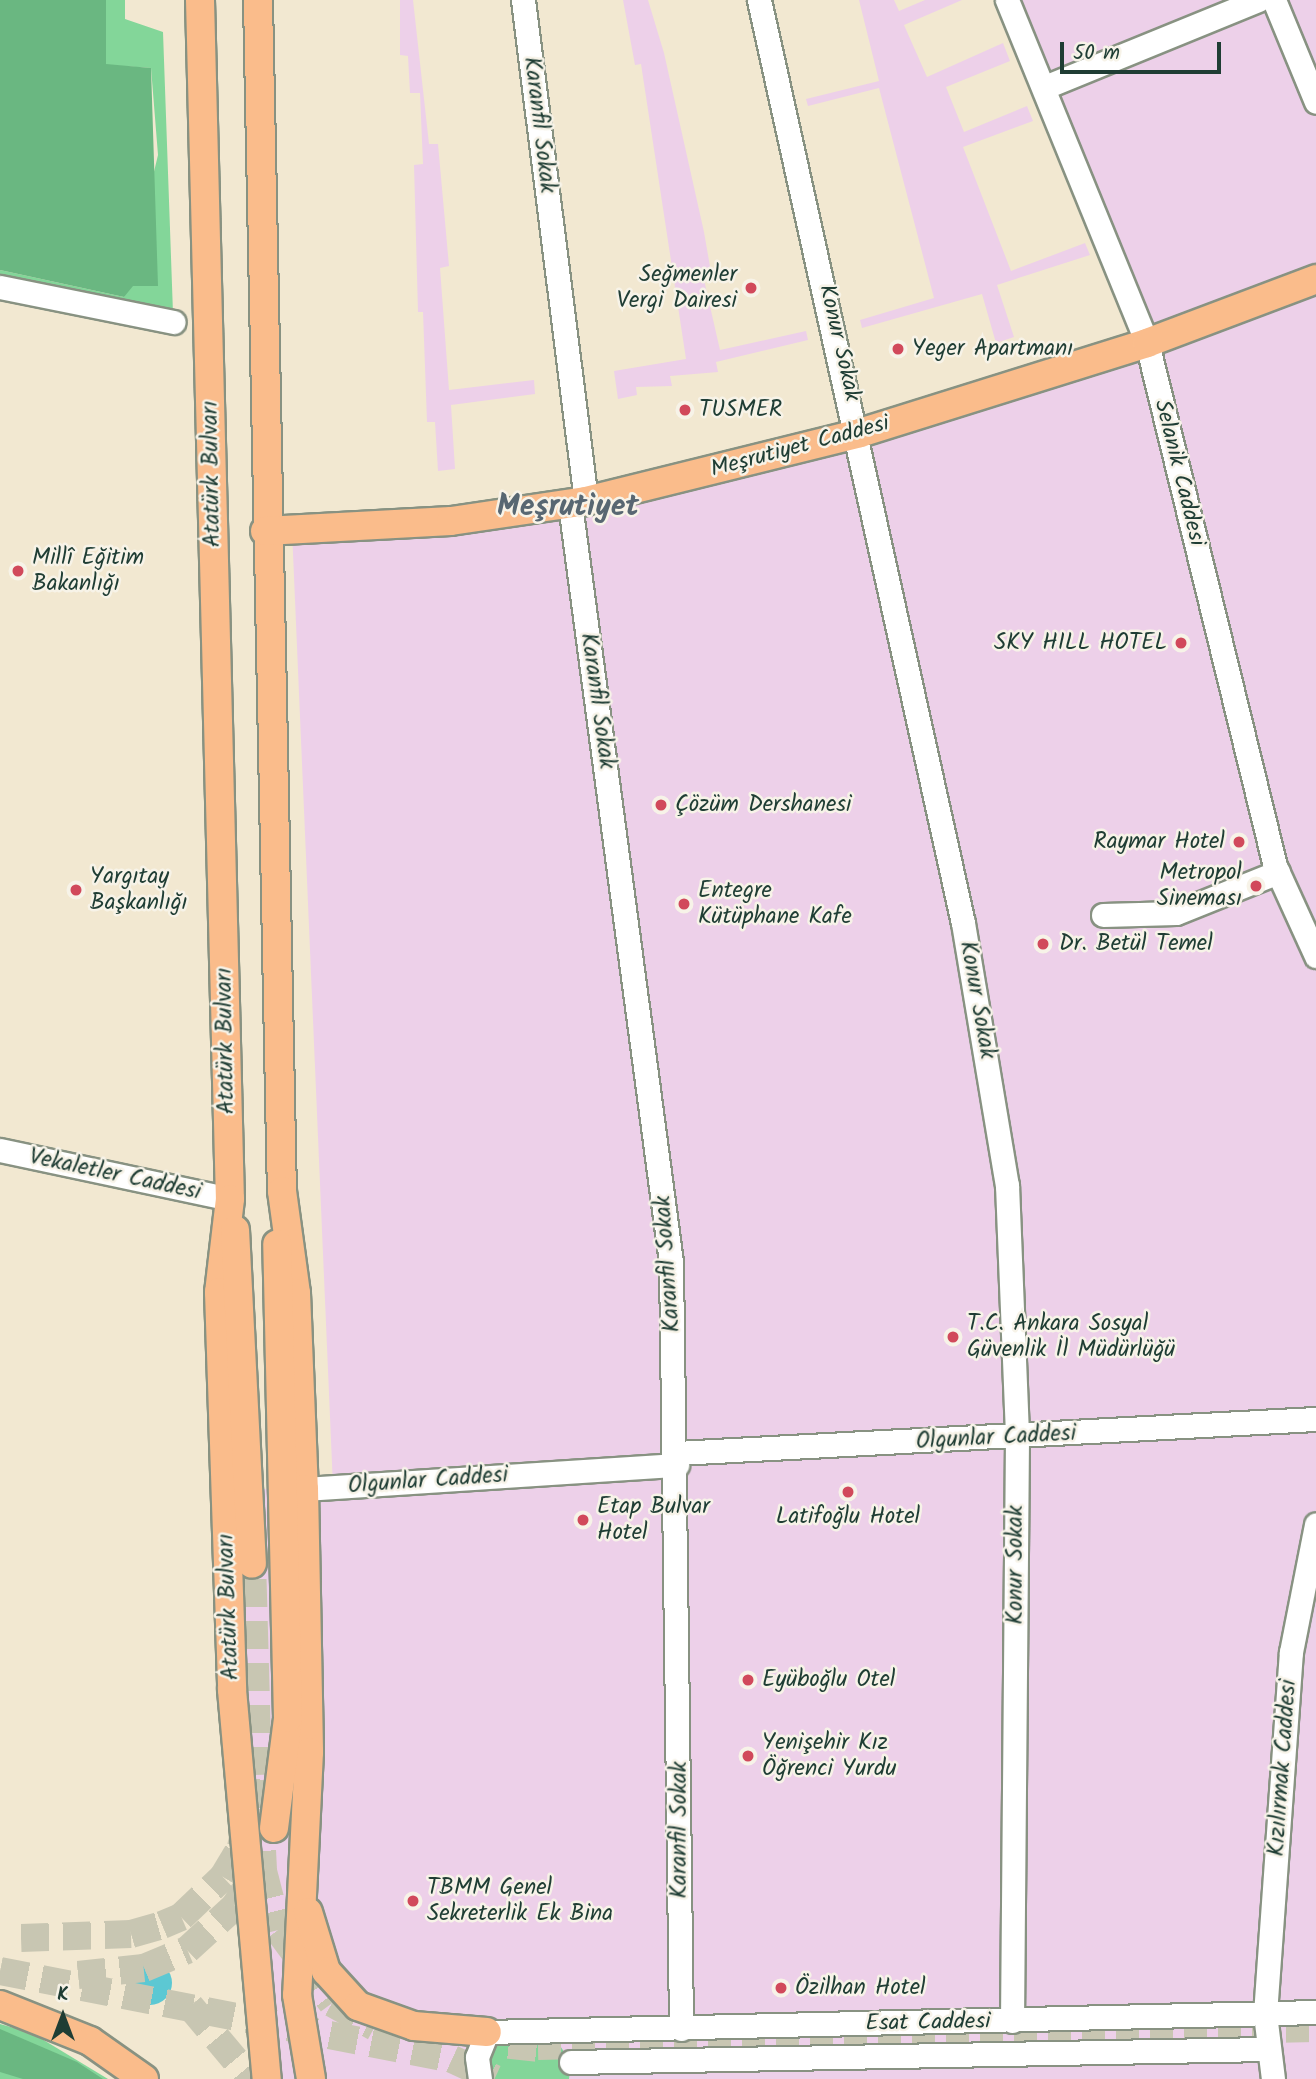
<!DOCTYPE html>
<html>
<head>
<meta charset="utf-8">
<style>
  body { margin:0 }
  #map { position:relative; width:1316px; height:2079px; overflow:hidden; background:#f2e8d1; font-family:Kalam,sans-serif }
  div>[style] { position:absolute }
  .built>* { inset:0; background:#edd0e9 }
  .green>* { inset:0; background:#83d699 }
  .forest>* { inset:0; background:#6ab781 }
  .water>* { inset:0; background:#5cc8d3 }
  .round { border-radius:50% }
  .minor-tunnel>* { height:23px; margin-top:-11.5px; transform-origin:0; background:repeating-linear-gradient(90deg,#c8c6b2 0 23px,transparent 0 34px) }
  .major-tunnel>* { height:28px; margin-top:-14px; transform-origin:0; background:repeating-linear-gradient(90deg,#c8c6b2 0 28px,transparent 0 42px) }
  .roads { filter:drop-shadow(2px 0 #889282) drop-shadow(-2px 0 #889282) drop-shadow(0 2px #889282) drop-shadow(0 -2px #889282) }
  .minor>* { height:23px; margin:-11.5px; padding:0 11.5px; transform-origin:11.5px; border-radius:11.5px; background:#fff }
  .major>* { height:28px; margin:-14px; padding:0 14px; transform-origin:14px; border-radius:14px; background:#fabc8b }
  .dots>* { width:19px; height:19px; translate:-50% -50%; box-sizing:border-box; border:4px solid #f7f3e8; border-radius:50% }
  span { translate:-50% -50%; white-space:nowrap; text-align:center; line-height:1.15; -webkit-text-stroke:5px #f7f3e8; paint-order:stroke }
  .street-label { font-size:23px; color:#1f3d34 }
  .poi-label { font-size:23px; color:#1f3d34 }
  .right { translate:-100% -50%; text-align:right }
  .left { translate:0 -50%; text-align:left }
  .district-label { font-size:30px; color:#586772; font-weight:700 }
  .north { position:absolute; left:28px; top:1981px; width:70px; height:70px; -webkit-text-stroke:5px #f7f3e8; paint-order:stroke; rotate:0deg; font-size:19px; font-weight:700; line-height:28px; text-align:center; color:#1f3d34 }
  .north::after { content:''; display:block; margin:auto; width:24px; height:32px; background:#1f3d34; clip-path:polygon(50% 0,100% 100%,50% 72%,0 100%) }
  .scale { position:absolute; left:1060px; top:42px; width:161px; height:32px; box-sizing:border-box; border:4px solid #1f3d34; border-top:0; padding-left:9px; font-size:21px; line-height:24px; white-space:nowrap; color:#1f3d34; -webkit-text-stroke:5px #f7f3e8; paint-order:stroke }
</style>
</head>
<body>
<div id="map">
  <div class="built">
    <i style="clip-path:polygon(400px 0,413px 0,429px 144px,438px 144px,449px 266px,440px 268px,449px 390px,534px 380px,535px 394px,451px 405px,455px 469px,438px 471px,435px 422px,427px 422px,423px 312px,418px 312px,414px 165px,423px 164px,420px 93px,410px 93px,408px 56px,400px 55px)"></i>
    <i style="clip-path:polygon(623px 0,648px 0,664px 53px,704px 232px,712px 278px,704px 280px,720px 350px,806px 331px,808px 340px,716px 362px,718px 372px,670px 376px,672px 386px,636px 387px,637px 395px,618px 399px,614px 371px,686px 359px,641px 64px,635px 65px)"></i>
    <i style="clip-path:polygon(859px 0,894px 0,899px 11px,925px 0,962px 0,904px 25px,927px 77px,1003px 43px,1010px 61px,946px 87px,964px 132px,1027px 106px,1033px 121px,963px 147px,1011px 271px,1085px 243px,1090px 255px,997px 285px,1014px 337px,996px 343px,982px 294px,862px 328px,860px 320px,934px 298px,879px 88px,808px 106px,806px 99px,879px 81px)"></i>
    <i style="clip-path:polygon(1007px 0,1316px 0,1316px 2079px,267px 2079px,225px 1490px,333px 1487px,292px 530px,570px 504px,1146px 343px)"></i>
  </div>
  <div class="green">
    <i style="clip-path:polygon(106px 0,125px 0,125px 19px,163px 32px,173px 313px,0 287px,0 270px,124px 297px,158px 155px,151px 68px,106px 65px)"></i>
    <i style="clip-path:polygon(0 2024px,32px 2033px,108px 2079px,0 2079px)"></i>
    <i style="clip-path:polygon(487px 2032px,554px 2037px,571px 2062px,569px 2079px,480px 2079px)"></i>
  </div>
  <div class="forest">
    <i style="clip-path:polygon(0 0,106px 0,106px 64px,151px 68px,158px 286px,133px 286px,124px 297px,0 270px)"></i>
    <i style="clip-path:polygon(0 2029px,77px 2062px,103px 2079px,23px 2079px,0 2072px)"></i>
  </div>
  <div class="water">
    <i class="round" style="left:128px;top:1961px;width:44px;height:44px"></i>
  </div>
  <div class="minor-tunnel">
    <i style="left:538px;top:2048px;width:778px;rotate:-1.33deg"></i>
  </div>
  <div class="major-tunnel">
    <i style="left:260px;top:1809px;width:62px;rotate:87.2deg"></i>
    <i style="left:263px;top:1871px;width:61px;rotate:75.7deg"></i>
    <i style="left:278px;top:1930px;width:91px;rotate:53.5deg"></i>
    <i style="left:332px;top:2003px;width:49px;rotate:29.2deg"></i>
    <i style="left:21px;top:1938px;width:110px;rotate:-2.1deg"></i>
    <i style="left:131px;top:1934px;width:32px;rotate:-16deg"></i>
    <i style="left:162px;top:1925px;width:21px;rotate:-23deg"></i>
    <i style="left:181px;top:1917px;width:58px;rotate:-43.6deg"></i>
    <i style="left:223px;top:1877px;width:35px;rotate:-59deg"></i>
    <i style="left:241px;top:1847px;width:74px;rotate:-76.7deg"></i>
    <i style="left:258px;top:1775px;width:211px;rotate:-91.6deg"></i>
    <i style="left:0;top:1971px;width:460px;rotate:11deg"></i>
    <i style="left:452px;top:2059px;width:47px;rotate:24.9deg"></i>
    <i style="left:78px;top:1975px;width:66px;rotate:-6.1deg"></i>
    <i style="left:144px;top:1968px;width:47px;rotate:-22.7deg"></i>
    <i style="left:187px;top:1950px;width:65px;rotate:-42.5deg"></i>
    <i style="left:235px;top:1906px;width:39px;rotate:-58deg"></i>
    <i style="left:190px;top:2006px;width:95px;rotate:50.1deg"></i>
    <i style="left:467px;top:2040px;width:71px;rotate:6.4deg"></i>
  </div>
  <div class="roads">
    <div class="minor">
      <i style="left:523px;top:0;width:505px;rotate:82.83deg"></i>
      <i style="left:759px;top:0;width:945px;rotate:77.54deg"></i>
      <i style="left:963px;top:923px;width:266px;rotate:80.5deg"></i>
      <i style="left:1007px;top:1185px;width:253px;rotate:87.7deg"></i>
      <i style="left:1017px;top:1438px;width:583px;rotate:90.49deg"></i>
      <i style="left:1007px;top:0;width:370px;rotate:67.8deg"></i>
      <i style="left:1147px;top:343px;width:538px;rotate:76.25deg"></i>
      <i style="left:1275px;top:866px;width:99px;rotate:65.5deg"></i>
      <i style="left:1274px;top:0;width:110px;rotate:67.6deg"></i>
      <i style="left:1045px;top:87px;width:230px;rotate:-22.2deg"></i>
      <i style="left:0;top:287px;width:177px;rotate:11.4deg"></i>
      <i style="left:570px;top:504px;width:765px;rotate:82.41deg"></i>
      <i style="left:671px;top:1262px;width:767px;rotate:89.25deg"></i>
      <i style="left:1103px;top:915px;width:73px;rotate:-1.6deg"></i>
      <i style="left:1176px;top:913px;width:110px;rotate:-21.9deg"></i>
      <i style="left:0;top:1150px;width:235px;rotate:12deg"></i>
      <i style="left:677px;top:1453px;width:640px;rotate:-3.05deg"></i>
      <i style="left:304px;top:1489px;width:374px;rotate:-3.7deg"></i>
      <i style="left:571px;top:2062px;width:696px;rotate:-1.07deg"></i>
      <i style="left:480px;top:2079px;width:22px;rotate:-98deg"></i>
      <i style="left:477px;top:2057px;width:27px;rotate:-68deg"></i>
      <i style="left:487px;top:2032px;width:829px;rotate:-1.38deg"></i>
      <i style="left:1273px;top:2079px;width:65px;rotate:-97deg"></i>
      <i style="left:1265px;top:2014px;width:363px;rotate:-85.9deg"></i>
      <i style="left:1291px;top:1652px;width:130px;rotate:-78.9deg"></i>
    </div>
    <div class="major">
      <i style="left:200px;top:0;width:1199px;rotate:88.57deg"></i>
      <i style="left:230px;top:1199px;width:94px;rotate:96.7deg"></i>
      <i style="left:219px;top:1292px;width:398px;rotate:88.1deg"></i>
      <i style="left:232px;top:1690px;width:391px;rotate:84.9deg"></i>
      <i style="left:258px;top:0;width:1191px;rotate:88.85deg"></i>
      <i style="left:282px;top:1191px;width:103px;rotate:82.2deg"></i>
      <i style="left:296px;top:1293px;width:196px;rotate:87.7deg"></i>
      <i style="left:304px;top:1489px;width:263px;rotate:88.9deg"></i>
      <i style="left:309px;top:1752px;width:243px;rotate:92.8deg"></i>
      <i style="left:297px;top:1995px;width:85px;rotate:80.5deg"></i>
      <i style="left:265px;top:531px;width:186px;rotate:-3.1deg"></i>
      <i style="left:451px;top:521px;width:136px;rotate:-8.4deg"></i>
      <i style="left:586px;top:501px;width:282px;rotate:-13.9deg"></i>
      <i style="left:860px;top:433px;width:301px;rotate:-17.4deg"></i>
      <i style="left:1147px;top:343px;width:181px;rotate:-20.7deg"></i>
      <i style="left:235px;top:1230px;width:334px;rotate:87.1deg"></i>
      <i style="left:274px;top:1828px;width:111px;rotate:-82.7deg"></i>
      <i style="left:288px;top:1718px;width:474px;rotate:-91.3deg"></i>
      <i style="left:308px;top:1912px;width:62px;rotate:73deg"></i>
      <i style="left:326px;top:1971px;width:47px;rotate:47.6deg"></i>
      <i style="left:358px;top:2006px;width:59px;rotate:19.7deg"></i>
      <i style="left:414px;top:2026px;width:73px;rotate:4.7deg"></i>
      <i style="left:0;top:2005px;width:97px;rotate:21.8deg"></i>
      <i style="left:90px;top:2041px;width:66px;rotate:35.1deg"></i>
    </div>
  </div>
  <div class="dots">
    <i style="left:751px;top:288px;background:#d1495b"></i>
    <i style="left:898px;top:349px;background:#d1495b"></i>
    <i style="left:685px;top:410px;background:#d1495b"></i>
    <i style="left:18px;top:571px;background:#d1495b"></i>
    <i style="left:1181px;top:643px;background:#d1495b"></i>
    <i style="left:661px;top:805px;background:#d1495b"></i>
    <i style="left:1239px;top:842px;background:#d1495b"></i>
    <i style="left:1256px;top:886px;background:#d1495b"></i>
    <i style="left:76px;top:890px;background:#d1495b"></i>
    <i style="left:684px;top:904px;background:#d1495b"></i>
    <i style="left:1043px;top:944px;background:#d1495b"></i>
    <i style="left:953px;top:1337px;background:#d1495b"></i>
    <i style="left:848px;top:1492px;background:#d1495b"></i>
    <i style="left:583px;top:1520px;background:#d1495b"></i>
    <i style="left:748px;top:1680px;background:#d1495b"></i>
    <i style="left:748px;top:1756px;background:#d1495b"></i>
    <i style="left:413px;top:1901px;background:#d1495b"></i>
    <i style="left:781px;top:1988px;background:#d1495b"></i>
  </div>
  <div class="street-label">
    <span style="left:539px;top:125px;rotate:83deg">Karanfil Sokak</span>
    <span style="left:839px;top:343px;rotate:77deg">Konur Sokak</span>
    <span style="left:800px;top:447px;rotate:-15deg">Meşrutiyet Caddesi</span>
    <span style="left:1179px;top:473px;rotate:76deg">Selanik Caddesi</span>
    <span style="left:212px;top:474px;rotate:-91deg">Atatürk Bulvarı</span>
    <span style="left:597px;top:701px;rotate:82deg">Karanfil Sokak</span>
    <span style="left:977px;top:1000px;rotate:80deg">Konur Sokak</span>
    <span style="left:226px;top:1041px;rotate:-91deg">Atatürk Bulvarı</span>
    <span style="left:115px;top:1175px;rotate:12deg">Vekaletler Caddesi</span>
    <span style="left:668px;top:1264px;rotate:-94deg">Karanfil Sokak</span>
    <span style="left:996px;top:1438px;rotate:-3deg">Olgunlar Caddesi</span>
    <span style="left:428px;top:1481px;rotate:-4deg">Olgunlar Caddesi</span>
    <span style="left:1016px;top:1565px;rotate:-90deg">Konur Sokak</span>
    <span style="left:229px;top:1607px;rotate:-92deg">Atatürk Bulvarı</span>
    <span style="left:1283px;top:1768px;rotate:-86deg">Kızılırmak Caddesi</span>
    <span style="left:680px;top:1830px;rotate:-90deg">Karanfil Sokak</span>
    <span style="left:928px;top:2023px;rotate:-1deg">Esat Caddesi</span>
  </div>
  <div class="poi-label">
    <span class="right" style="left:737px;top:288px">Seğmenler<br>Vergi Dairesi</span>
    <span class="left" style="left:912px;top:349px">Yeger Apartmanı</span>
    <span class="left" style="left:699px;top:410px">TUSMER</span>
    <span class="left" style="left:32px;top:571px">Millî Eğitim<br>Bakanlığı</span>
    <span class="right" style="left:1167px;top:643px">SKY HILL HOTEL</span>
    <span class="left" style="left:675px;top:805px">Çözüm Dershanesi</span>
    <span class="right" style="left:1225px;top:842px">Raymar Hotel</span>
    <span class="right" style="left:1242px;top:886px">Metropol<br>Sineması</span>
    <span class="left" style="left:90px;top:890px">Yargıtay<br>Başkanlığı</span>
    <span class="left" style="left:698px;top:904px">Entegre<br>Kütüphane Kafe</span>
    <span class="left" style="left:1059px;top:944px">Dr. Betül Temel</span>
    <span class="left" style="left:967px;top:1337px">T.C. Ankara Sosyal<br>Güvenlik İl Müdürlüğü</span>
    <span class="left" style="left:597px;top:1520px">Etap Bulvar<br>Hotel</span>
    <span style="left:848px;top:1517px">Latifoğlu Hotel</span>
    <span class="left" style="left:762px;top:1680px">Eyüboğlu Otel</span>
    <span class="left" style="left:762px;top:1756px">Yenişehir Kız<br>Öğrenci Yurdu</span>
    <span class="left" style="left:427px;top:1901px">TBMM Genel<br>Sekreterlik Ek Bina</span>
    <span class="left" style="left:795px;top:1988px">Özilhan Hotel</span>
  </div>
  <div class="district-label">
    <span style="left:568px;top:507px">Meşrutiyet</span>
  </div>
  <div class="north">K</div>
  <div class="scale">50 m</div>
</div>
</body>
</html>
